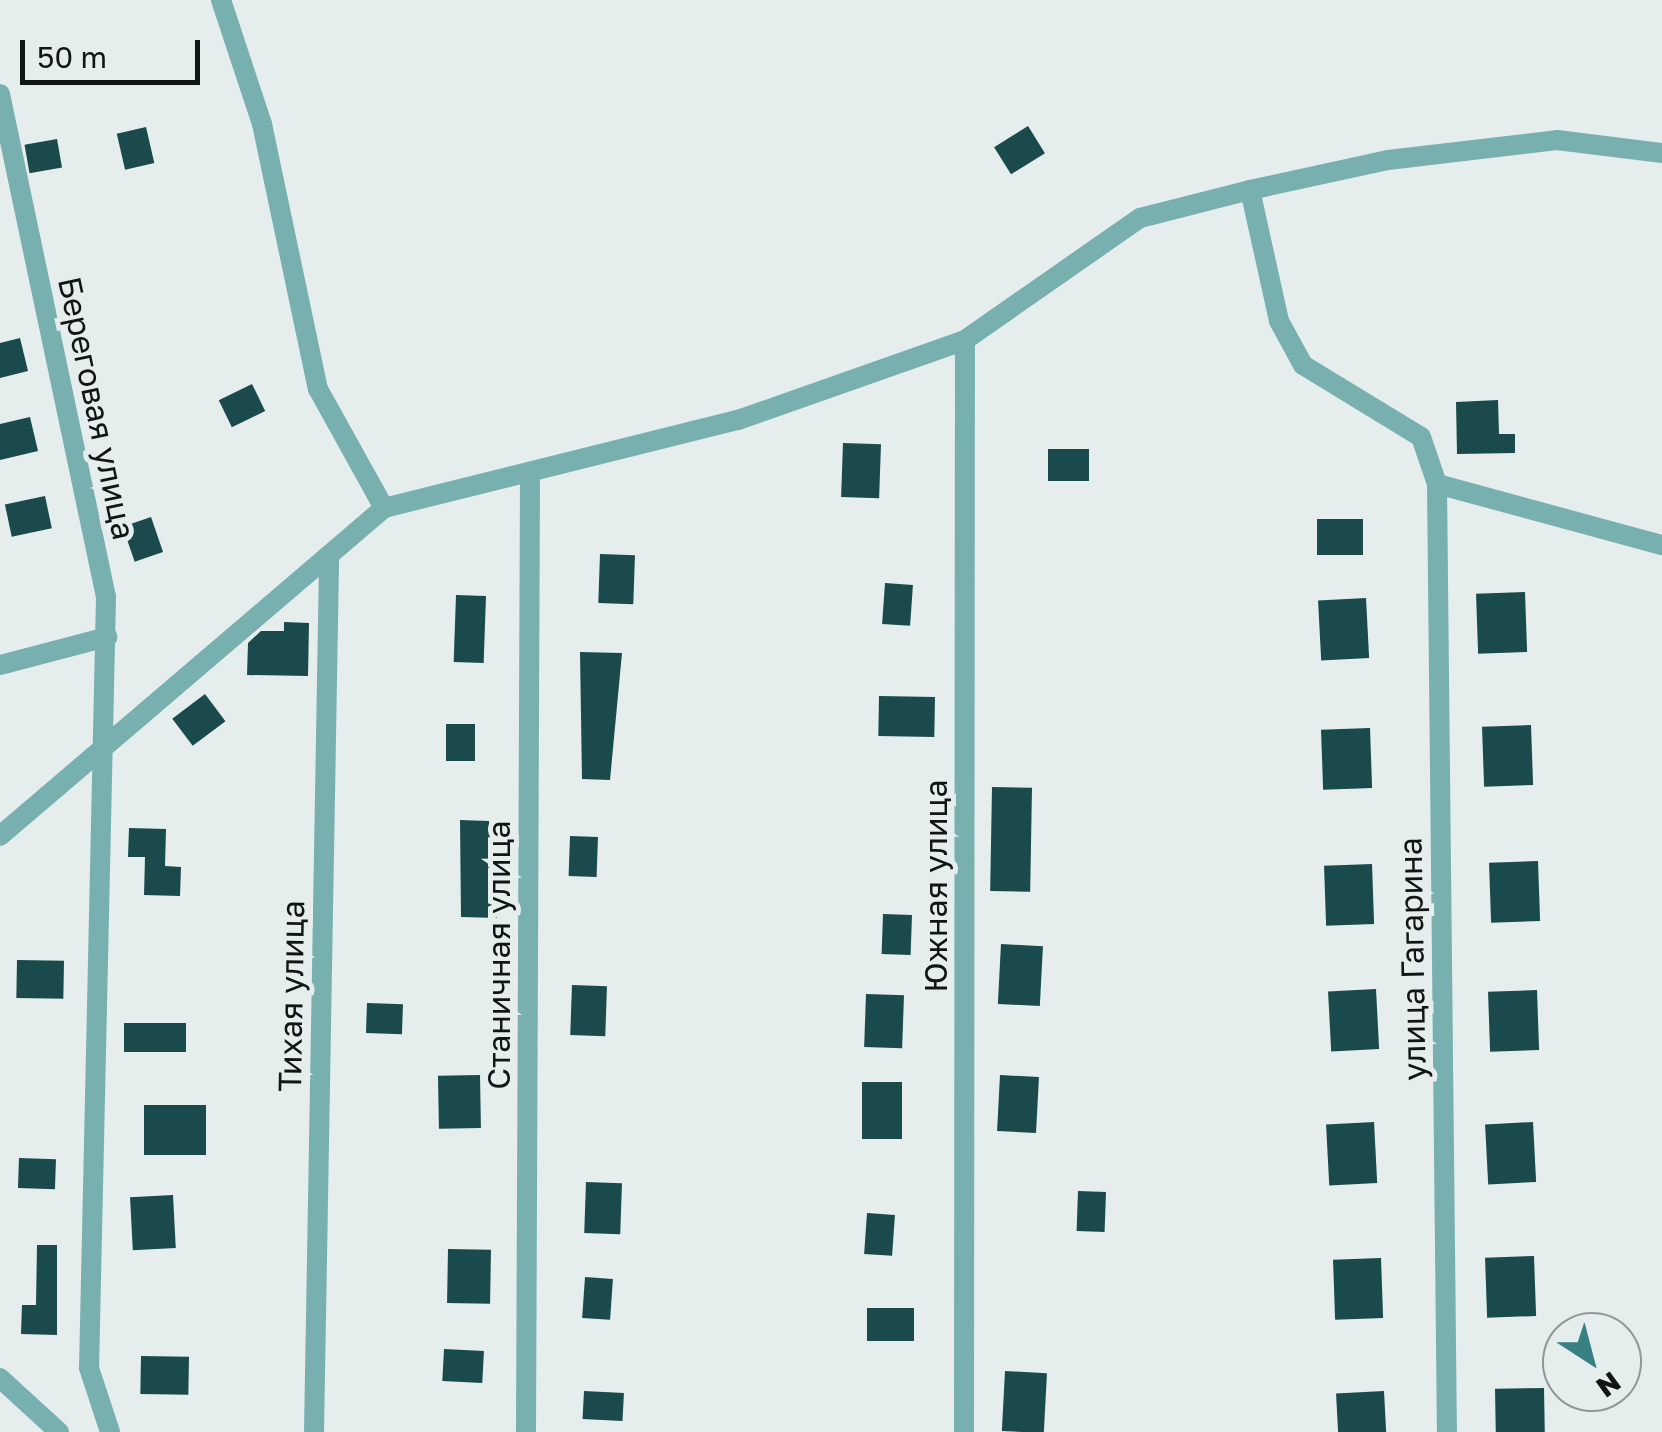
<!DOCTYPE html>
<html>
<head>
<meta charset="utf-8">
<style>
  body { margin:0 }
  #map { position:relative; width:1662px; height:1432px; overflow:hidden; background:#e5eded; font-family:"Golos Text",sans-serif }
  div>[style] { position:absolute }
  .building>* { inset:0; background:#1a4a4b; transform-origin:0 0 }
  .street>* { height:20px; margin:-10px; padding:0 10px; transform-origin:10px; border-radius:10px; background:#78b0b0 }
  span { translate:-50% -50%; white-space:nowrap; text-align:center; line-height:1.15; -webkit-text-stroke:10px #e5eded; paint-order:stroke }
  .street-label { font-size:32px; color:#121515 }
  .north { position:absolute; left:1542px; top:1312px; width:100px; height:100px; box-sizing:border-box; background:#e5eded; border:2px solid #919797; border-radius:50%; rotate:144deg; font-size:28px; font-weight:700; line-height:40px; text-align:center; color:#121515 }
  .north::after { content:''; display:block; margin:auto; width:35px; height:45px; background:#388082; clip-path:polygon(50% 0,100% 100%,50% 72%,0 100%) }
  .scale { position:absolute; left:20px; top:40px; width:180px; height:45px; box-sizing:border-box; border:5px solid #121515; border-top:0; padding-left:12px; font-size:30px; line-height:35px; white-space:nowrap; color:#121515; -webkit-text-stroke:8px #e5eded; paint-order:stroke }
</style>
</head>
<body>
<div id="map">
  <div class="building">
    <i style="left:1028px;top:126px;width:32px;height:40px;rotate:58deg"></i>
    <i style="left:146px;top:127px;width:37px;height:30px;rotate:77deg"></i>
    <i style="left:57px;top:139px;width:29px;height:33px;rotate:80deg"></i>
    <i style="clip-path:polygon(20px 338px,28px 371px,0 378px,0 343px)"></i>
    <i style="left:252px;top:384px;width:30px;height:37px;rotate:64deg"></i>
    <i style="clip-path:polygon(1498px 400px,1499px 434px,1515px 434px,1515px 453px,1457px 454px,1456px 402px)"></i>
    <i style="clip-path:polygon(30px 417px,38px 451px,0 460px,0 424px)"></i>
    <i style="left:843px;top:443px;width:38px;height:54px;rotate:2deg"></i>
    <i style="left:1048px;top:449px;width:41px;height:32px"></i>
    <i style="left:45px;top:496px;width:33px;height:41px;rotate:78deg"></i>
    <i style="left:151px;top:517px;width:37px;height:30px;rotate:71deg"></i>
    <i style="left:1317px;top:519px;width:46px;height:36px"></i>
    <i style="left:600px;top:554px;width:35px;height:49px;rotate:2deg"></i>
    <i style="left:885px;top:583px;width:28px;height:41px;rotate:4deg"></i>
    <i style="left:1525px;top:592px;width:60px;height:49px;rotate:88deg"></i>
    <i style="left:456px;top:595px;width:30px;height:67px;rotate:2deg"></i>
    <i style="left:1366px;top:598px;width:60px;height:48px;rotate:87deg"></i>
    <i style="clip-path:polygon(284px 622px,309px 623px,308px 676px,247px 675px,248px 643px,261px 631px,284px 631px)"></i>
    <i style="clip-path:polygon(580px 652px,622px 653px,610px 780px,582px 779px)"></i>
    <i style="left:205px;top:694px;width:34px;height:41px;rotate:53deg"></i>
    <i style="left:879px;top:696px;width:56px;height:40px;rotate:1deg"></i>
    <i style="left:446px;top:724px;width:29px;height:37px"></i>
    <i style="left:1531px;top:725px;width:60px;height:49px;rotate:88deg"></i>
    <i style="left:1370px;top:728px;width:60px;height:49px;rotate:88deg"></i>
    <i style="left:992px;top:787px;width:40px;height:104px;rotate:1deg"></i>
    <i style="clip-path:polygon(460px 820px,489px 821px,497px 918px,461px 917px)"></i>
    <i style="clip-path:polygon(129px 828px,166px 829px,165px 866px,181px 867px,180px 896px,144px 895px,145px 857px,128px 857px)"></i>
    <i style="left:570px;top:836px;width:28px;height:40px;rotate:2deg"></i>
    <i style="left:1538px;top:861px;width:60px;height:49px;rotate:88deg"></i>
    <i style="left:1372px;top:864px;width:60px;height:48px;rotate:88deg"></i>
    <i style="left:883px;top:914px;width:29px;height:40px;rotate:2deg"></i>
    <i style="left:1001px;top:944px;width:42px;height:60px;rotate:3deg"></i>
    <i style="left:17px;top:960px;width:47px;height:38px;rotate:1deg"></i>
    <i style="left:572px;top:985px;width:35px;height:50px;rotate:2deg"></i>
    <i style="left:1376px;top:989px;width:60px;height:48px;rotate:87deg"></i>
    <i style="left:1537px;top:990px;width:60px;height:49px;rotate:88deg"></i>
    <i style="left:866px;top:994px;width:38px;height:53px;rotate:2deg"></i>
    <i style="left:367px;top:1003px;width:36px;height:30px;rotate:2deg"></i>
    <i style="left:124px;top:1023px;width:62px;height:29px"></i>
    <i style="left:480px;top:1075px;width:53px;height:42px;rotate:89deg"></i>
    <i style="left:1000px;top:1075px;width:39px;height:56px;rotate:3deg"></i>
    <i style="left:902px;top:1082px;width:57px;height:40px;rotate:90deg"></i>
    <i style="left:144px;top:1105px;width:62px;height:50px"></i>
    <i style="left:1374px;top:1122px;width:61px;height:48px;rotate:87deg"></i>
    <i style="left:1533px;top:1122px;width:60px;height:48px;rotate:87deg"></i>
    <i style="left:19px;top:1158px;width:37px;height:30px;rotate:2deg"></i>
    <i style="left:586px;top:1182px;width:36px;height:51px;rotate:2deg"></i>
    <i style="left:1078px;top:1191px;width:28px;height:40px;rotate:2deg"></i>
    <i style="left:173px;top:1195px;width:53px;height:43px;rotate:87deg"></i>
    <i style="left:867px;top:1213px;width:28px;height:41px;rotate:4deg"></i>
    <i style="clip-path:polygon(37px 1245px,57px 1245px,57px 1335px,21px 1334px,22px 1305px,36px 1305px)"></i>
    <i style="left:448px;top:1249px;width:43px;height:54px;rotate:1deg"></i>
    <i style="left:1534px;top:1256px;width:60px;height:49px;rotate:88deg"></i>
    <i style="left:1381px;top:1258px;width:60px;height:48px;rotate:88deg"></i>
    <i style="left:585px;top:1277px;width:28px;height:41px;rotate:4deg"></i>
    <i style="left:867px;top:1308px;width:47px;height:33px"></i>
    <i style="left:444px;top:1349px;width:40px;height:32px;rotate:3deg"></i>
    <i style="left:141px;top:1356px;width:48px;height:38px;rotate:1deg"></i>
    <i style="left:1005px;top:1371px;width:42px;height:60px;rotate:3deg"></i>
    <i style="left:1544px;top:1388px;width:44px;height:49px;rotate:89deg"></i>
    <i style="left:584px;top:1391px;width:40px;height:28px;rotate:3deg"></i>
    <i style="left:1384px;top:1391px;width:41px;height:48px;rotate:87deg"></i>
  </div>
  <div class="street">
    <i style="left:221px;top:0;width:131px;rotate:71.7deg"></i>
    <i style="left:262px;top:124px;width:271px;rotate:78.1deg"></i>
    <i style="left:318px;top:389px;width:136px;rotate:61deg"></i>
    <i style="left:0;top:94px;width:514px;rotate:78.1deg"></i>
    <i style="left:106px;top:597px;width:771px;rotate:91.26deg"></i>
    <i style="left:89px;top:1368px;width:67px;rotate:71.8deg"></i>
    <i style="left:1250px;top:190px;width:141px;rotate:-12.3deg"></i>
    <i style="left:1388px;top:160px;width:170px;rotate:-6.7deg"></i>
    <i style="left:1557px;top:140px;width:106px;rotate:7.1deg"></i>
    <i style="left:1437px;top:484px;width:233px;rotate:15.2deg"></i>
    <i style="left:0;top:665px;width:111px;rotate:-14.7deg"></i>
    <i style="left:0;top:836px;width:505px;rotate:-40.5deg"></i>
    <i style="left:384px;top:508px;width:365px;rotate:-14deg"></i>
    <i style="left:738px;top:420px;width:241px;rotate:-19.4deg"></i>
    <i style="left:965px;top:340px;width:213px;rotate:-34.9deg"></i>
    <i style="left:1140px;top:218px;width:114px;rotate:-14.3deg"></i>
    <i style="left:1250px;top:190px;width:134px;rotate:77.5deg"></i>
    <i style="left:1279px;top:321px;width:50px;rotate:61.4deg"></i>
    <i style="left:1303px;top:365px;width:138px;rotate:31.4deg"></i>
    <i style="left:1421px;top:437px;width:50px;rotate:71.2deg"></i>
    <i style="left:1437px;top:484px;width:948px;rotate:89.4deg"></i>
    <i style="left:0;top:1378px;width:80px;rotate:42.5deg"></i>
    <i style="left:314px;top:1432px;width:872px;rotate:-89.01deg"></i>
    <i style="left:526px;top:1432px;width:955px;rotate:-89.76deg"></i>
    <i style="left:964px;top:1432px;width:1092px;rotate:-89.95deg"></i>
  </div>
  <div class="street-label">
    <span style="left:97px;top:408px;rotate:78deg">Береговая улица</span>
    <span style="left:935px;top:886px;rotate:-90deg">Южная улица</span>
    <span style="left:498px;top:955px;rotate:-90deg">Станичная улица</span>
    <span style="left:1412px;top:959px;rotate:-91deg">улица Гагарина</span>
    <span style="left:291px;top:996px;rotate:-89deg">Тихая улица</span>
  </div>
  <div class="north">N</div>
  <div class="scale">50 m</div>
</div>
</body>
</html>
